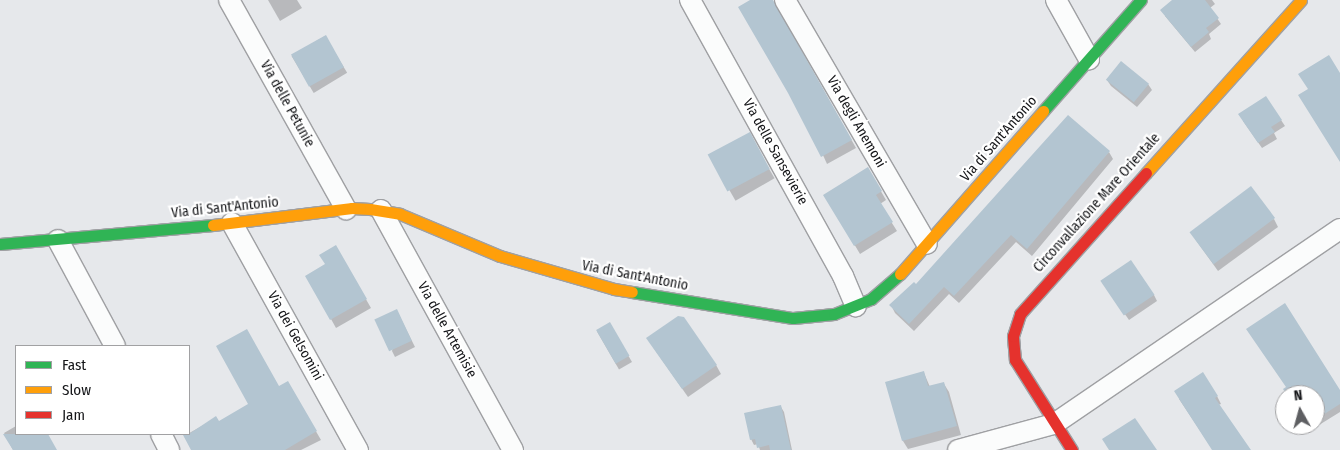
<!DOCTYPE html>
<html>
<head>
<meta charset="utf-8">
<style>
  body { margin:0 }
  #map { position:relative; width:1340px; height:450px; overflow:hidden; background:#e6e8eb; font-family:"Fira Sans Condensed",sans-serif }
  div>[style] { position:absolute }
  .shadow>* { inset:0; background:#0003; transform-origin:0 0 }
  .building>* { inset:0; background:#b3c5d1; transform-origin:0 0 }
  .roads { filter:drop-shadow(1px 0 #9fa0a3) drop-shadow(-1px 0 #9fa0a3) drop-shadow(0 1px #9fa0a3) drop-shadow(0 -1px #9fa0a3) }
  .street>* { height:20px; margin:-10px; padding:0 10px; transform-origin:10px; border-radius:10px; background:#fbfcfc }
  .fast>* { height:11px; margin:-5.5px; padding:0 5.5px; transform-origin:5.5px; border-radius:5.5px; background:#30b455 }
  .slow>* { height:11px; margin:-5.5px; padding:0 5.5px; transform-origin:5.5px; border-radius:5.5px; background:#ff9f0a }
  .jam>* { height:11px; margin:-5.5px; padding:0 5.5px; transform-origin:5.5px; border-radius:5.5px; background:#e5322d }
  span { translate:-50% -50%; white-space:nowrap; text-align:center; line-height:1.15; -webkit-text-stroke:4.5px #fff; paint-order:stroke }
  .street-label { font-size:14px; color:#141518 }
  .legend { position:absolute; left:15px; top:345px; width:175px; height:90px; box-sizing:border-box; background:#fff; border:1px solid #a1a1a3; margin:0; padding:6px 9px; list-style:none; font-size:15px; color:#141518 }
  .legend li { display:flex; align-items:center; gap:10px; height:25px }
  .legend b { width:25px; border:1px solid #a1a1a3 }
  .north { position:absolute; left:1275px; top:385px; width:50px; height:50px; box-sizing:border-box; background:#fff; border:1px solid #a1a1a3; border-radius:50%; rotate:353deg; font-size:14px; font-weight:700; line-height:20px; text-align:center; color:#141518 }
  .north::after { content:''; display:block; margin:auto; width:18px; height:22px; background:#5e5f62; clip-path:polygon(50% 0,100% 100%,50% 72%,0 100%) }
</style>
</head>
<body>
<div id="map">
  <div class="shadow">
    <i style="clip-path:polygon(268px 0,297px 0,302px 8px,280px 21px)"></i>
    <i style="clip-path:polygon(753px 0,772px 0,856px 148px,827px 164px)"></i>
    <i style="clip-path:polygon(1174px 0,1212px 0,1215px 4px,1210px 8px,1221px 24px,1209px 34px,1211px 39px,1195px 52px,1165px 16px)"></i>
    <i style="left:325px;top:36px;width:43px;height:39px;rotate:59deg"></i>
    <i style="clip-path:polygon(1107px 80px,1148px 84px,1152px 90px,1137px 107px,1111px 86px)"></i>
    <i style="clip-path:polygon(1281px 120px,1285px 126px,1274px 133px,1277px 139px,1262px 148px,1243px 121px)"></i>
    <i style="left:749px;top:134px;width:51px;height:45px;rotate:60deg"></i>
    <i style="clip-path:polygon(1109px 152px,1113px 159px,1032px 256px,1016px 242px,959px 303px,949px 294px,914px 331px,895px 313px,891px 305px,916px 285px)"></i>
    <i style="clip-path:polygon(868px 169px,886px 200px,880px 204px,897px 231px,860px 254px,825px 195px)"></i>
    <i style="clip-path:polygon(1274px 219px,1278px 227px,1218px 271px,1195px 239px)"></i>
    <i style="clip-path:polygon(336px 247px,371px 308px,336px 328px,307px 276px,327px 265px)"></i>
    <i style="clip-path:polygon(1106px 287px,1154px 295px,1157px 301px,1129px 320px)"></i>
    <i style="clip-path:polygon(400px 317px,415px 347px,395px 357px,392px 351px)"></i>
    <i style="left:610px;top:324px;width:44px;height:15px;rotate:60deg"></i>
    <i style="clip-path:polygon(653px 347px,716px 365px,721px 374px,688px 397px)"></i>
    <i style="clip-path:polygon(924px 373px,930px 387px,944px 384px,949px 392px,961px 435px,908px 449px,903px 441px,887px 383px)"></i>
    <i style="clip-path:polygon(288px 383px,321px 440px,301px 450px,193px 450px,184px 436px,216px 418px,218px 423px)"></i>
    <i style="clip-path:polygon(1340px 392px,1340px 412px,1311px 430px,1308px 425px,1315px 425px,1315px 395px,1288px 395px)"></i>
    <i style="clip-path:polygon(1217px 396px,1221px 404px,1218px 405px,1249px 450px,1213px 450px,1179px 399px)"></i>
    <i style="clip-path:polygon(781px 407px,784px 412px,792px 450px,760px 450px,758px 444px,754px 445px,751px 439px)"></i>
    <i style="clip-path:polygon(16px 426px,16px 434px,46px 434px,56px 450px,13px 450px,4px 433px)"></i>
  </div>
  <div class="building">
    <i style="clip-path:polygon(750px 0,773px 0,852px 140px,821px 157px,788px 93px,738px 7px)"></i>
    <i style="clip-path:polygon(1172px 0,1205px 0,1219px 18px,1206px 28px,1209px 32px,1191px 47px,1160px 10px)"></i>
    <i style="left:326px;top:35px;width:37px;height:40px;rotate:61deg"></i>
    <i style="clip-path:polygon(1329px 55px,1340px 73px,1340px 162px,1298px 95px,1308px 89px,1298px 74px)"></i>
    <i style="left:1121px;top:61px;width:36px;height:24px;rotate:39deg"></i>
    <i style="clip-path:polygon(1266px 96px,1282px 120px,1271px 127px,1275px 132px,1258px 143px,1238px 114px)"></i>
    <i style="clip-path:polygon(1068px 115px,1110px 151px,1027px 249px,1011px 235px,954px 296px,944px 287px,909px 324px,889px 305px,914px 282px,916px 284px)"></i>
    <i style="left:750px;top:132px;width:42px;height:48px;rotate:62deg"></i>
    <i style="clip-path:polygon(868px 167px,882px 191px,876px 195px,893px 222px,854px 246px,823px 195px)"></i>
    <i style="left:1251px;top:186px;width:40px;height:77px;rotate:53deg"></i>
    <i style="clip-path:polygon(336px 245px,367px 299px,330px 320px,305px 276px,325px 264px,319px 255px)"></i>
    <i style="left:1131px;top:260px;width:42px;height:37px;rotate:56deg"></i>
    <i style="clip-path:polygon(1285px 303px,1340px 390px,1340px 404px,1315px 420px,1315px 395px,1287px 395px,1283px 389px,1286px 387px,1246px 329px)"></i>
    <i style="left:397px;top:309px;width:35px;height:25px;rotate:65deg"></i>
    <i style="clip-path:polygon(678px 316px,684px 317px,717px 365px,682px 389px,646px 338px)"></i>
    <i style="left:610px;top:322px;width:39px;height:16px;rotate:60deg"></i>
    <i style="clip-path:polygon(247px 329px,279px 386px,288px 381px,317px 431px,285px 450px,191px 450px,183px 435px,189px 434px,216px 416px,219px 421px,248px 404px,216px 346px)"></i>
    <i style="clip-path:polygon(924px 371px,928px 386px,944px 382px,957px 426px,902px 441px,885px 382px)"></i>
    <i style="clip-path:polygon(1203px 372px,1218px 396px,1215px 398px,1251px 450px,1212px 450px,1174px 391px)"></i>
    <i style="clip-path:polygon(781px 405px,791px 450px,770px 450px,769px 445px,757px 448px,755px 439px,750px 440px,744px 413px)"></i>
    <i style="clip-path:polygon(1135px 418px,1157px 450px,1109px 450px,1102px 439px)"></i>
    <i style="clip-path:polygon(3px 434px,48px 434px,57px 450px,13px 450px)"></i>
  </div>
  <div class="roads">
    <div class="street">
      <i style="left:229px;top:0;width:240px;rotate:60.8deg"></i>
      <i style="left:690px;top:0;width:316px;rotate:61deg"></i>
      <i style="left:843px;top:276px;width:33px;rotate:67deg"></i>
      <i style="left:785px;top:0;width:282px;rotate:59.8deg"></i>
      <i style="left:1056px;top:0;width:68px;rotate:60.8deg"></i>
      <i style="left:381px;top:210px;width:274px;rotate:61.2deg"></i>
      <i style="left:232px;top:223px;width:260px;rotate:61deg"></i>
      <i style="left:58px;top:240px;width:120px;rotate:61.7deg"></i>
      <i style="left:161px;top:434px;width:18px;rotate:63deg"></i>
      <i style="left:958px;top:450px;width:99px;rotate:-15.2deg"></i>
      <i style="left:1054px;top:424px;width:346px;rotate:-34.3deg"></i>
    </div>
    <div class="fast">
      <i style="left:1043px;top:111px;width:148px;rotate:-48.6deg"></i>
      <i style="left:0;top:244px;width:214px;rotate:-5.1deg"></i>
      <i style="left:632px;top:292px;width:163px;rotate:9.2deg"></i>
      <i style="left:793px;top:318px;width:41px;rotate:-5.6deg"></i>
      <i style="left:834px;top:314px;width:40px;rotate:-22deg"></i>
      <i style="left:871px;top:299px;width:38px;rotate:-41deg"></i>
    </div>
    <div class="slow">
      <i style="left:1146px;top:173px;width:232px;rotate:-48.1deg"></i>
      <i style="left:213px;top:225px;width:140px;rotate:-7deg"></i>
      <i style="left:352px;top:208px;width:18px;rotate:3deg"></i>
      <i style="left:370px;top:209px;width:30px;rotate:9deg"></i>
      <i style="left:400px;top:214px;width:108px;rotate:22.8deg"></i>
      <i style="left:500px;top:256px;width:119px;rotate:16.1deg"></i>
      <i style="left:614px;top:289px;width:18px;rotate:9deg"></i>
      <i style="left:900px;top:274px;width:217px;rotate:-48.7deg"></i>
    </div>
    <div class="jam">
      <i style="left:1072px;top:450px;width:107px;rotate:-122.3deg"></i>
      <i style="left:1015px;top:360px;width:24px;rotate:-95deg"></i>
      <i style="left:1013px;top:336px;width:23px;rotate:-72deg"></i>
      <i style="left:1020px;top:314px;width:189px;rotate:-48.2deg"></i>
    </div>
  </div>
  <div class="street-label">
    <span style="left:287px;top:104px;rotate:61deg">Via delle Petunie</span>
    <span style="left:856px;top:122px;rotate:60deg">Via degli Anemoni</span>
    <span style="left:999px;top:139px;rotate:-49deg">Via di Sant'Antonio</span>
    <span style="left:775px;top:152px;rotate:61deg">Via delle Sansevierie</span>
    <span style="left:1097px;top:203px;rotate:-48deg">Circonvallazione Mare Orientale</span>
    <span style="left:225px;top:208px;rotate:-6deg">Via di Sant'Antonio</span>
    <span style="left:635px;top:276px;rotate:11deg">Via di Sant'Antonio</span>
    <span style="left:447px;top:330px;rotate:61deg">Via delle Artemisie</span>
    <span style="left:295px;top:336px;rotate:61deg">Via dei Gelsomini</span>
  </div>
  <ul class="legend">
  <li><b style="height:6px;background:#30b455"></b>Fast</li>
  <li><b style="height:6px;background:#ff9f0a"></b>Slow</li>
  <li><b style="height:6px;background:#e5322d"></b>Jam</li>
  </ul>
  <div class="north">N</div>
</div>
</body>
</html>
